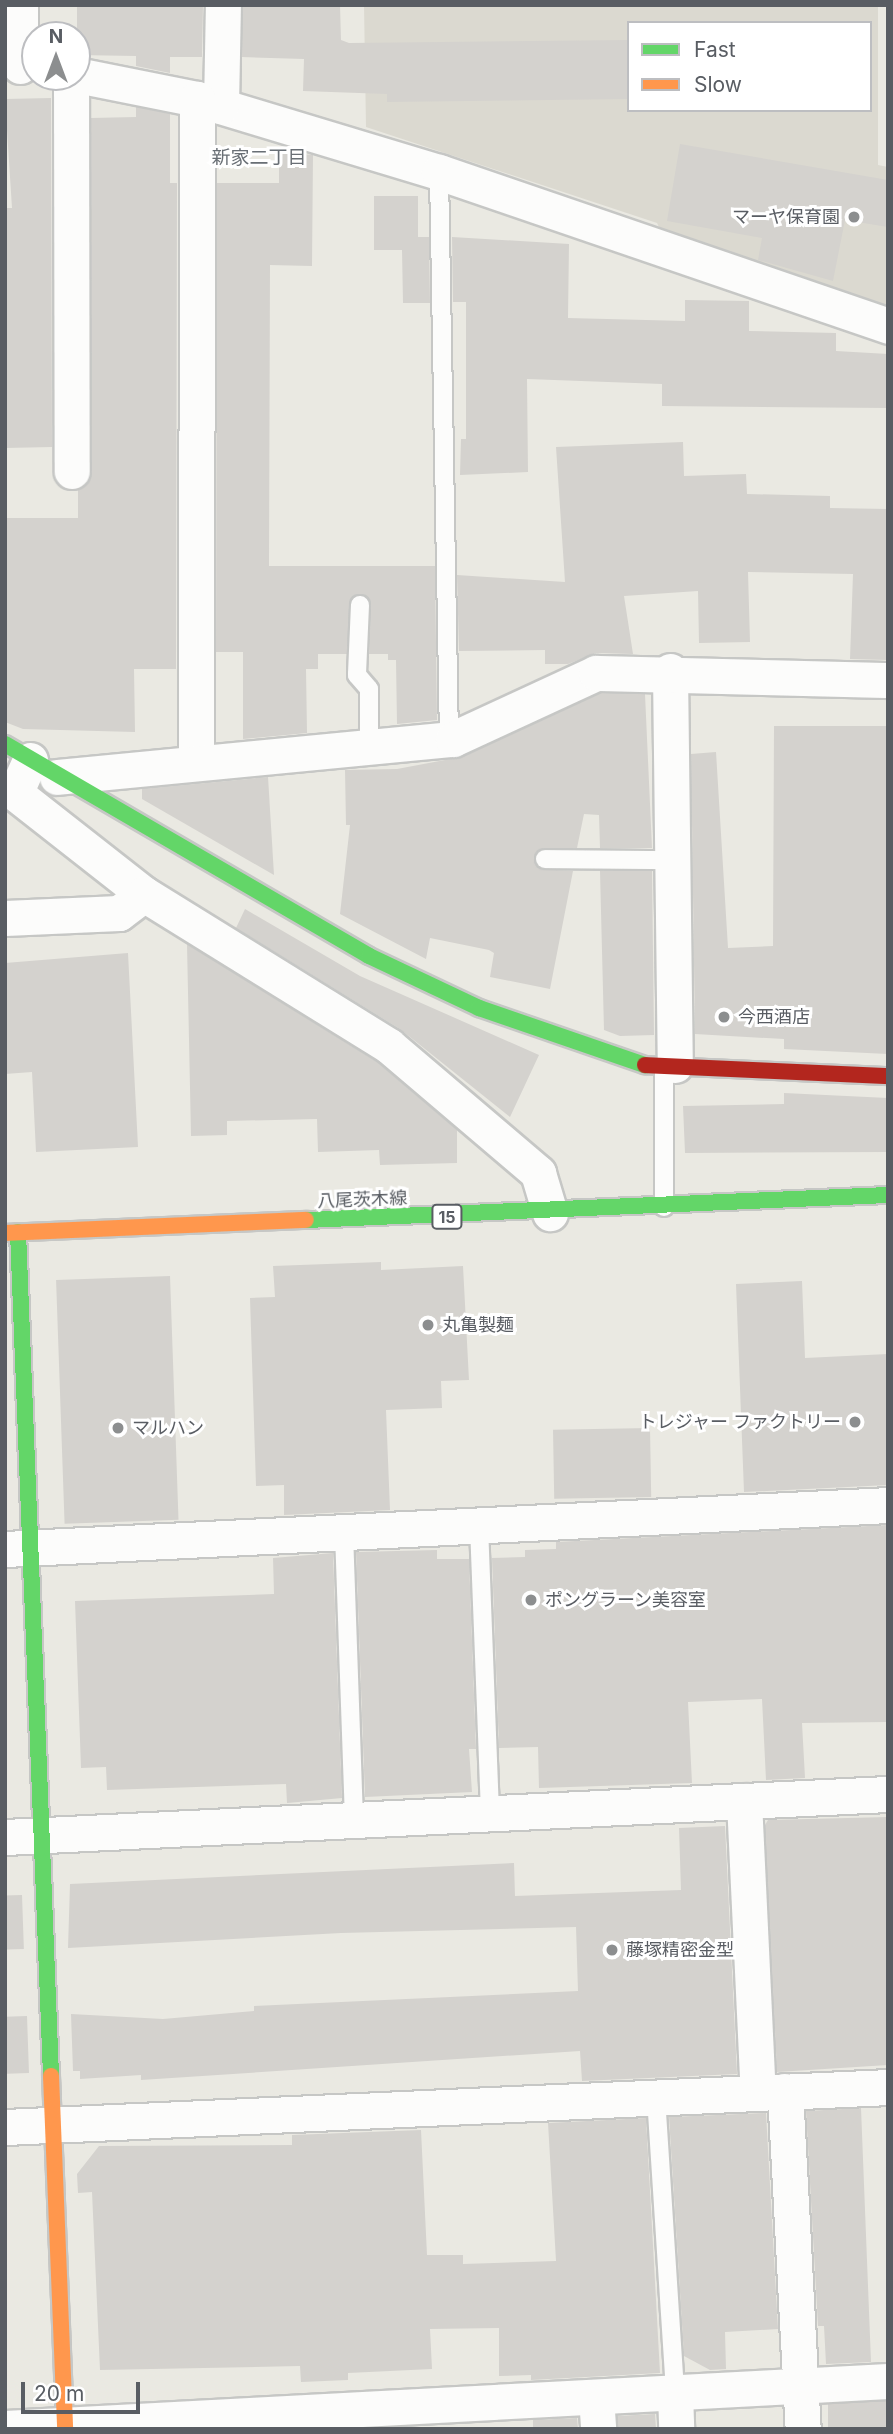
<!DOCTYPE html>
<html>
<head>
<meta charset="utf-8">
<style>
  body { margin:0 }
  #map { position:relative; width:893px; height:2434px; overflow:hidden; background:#eae9e2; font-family:Inter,"Noto Sans JP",sans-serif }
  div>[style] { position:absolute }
  .education>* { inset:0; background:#dbd9d0 }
  .building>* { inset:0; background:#d4d2ce; transform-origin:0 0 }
  .roads { filter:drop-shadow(2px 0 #c6c7c5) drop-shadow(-2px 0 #c6c7c5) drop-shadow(0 2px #c6c7c5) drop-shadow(0 -2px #c6c7c5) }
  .lane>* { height:18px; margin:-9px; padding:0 9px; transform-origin:9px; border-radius:9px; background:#fcfcfb }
  .street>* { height:35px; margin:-17.5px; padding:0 17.5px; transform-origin:17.5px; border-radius:17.5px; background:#fcfcfb }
  .fast>* { height:16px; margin:-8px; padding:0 8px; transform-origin:8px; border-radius:8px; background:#63d668 }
  .slow>* { height:16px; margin:-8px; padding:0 8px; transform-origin:8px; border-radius:8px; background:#ff974d }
  .jam>* { height:16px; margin:-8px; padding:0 8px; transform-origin:8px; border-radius:8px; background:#b3261e }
  .dots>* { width:19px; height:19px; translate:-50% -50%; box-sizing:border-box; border:4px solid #fff; border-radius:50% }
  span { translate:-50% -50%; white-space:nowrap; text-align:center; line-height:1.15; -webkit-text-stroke:6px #fff; paint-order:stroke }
  .shield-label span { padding:2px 5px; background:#fff; border:2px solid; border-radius:5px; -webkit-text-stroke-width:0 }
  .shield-label { font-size:16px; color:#595d63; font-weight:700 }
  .poi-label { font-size:18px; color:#595d63 }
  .right { translate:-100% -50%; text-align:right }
  .left { translate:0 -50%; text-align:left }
  .street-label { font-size:18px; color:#595d63 }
  .neighbourhood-label { font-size:19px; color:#696f75 }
  .frame { position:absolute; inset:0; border:7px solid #595d63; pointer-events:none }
  .legend { position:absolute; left:627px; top:21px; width:245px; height:91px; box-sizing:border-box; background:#fff; border:2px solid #bdbec1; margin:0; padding:9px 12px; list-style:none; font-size:21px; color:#595d63 }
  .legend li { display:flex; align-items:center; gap:14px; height:35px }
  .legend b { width:35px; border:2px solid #bdbec1 }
  .north { position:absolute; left:21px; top:21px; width:70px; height:70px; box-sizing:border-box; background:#fff; border:2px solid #bdbec1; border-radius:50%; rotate:0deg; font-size:19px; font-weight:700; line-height:28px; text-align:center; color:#595d63 }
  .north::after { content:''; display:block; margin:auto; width:24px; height:32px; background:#8c8e8f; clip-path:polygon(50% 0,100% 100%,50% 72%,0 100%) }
  .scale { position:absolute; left:21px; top:2382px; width:119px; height:32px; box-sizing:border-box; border:4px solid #595d63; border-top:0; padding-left:9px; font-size:21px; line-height:24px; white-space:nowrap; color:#595d63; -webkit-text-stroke:5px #fff; paint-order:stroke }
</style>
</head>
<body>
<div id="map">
  <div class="education">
    <i style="clip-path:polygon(evenodd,364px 5px,878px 5px,878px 165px,888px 167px,888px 311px,662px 233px,657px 223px,366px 127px,364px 5px,629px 23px,870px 23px,870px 110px,629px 110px,629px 23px)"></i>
  </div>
  <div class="building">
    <i style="clip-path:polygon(77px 5px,203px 5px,202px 57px,170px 57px,170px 73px,136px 66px,136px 56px,77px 55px)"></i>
    <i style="clip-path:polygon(243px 5px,340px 5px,341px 40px,349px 43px,629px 40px,629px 99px,387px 102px,387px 94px,303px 91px,304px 59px,242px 57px)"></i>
    <i style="clip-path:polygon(51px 98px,52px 447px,5px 448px,5px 208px,12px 208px,5px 99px)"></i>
    <i style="clip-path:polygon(136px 107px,170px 114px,170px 183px,177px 183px,176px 669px,134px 669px,135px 732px,23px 729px,5px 722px,5px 518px,78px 518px,78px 490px,92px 471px,91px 118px,136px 117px)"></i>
    <i style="clip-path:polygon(680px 144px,888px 180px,888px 227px,845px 220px,833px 281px,758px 260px,762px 238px,667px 221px)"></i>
    <i style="clip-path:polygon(279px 152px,313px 155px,312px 266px,270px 265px,269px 566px,435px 566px,437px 720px,397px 724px,396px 660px,388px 660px,388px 654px,369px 654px,371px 605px,361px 594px,349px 604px,347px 654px,318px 654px,318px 669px,306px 669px,307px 733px,243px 739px,243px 652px,216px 652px,217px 183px,279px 183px)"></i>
    <i style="clip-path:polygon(374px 196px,418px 196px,418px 237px,429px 237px,430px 303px,403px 303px,402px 250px,374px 250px)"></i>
    <i style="clip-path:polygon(452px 237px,569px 244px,568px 318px,685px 321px,685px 300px,749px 301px,749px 331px,836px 333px,836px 351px,888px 354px,888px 408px,662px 406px,662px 384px,527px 379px,528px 472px,460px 475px,461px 439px,466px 439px,466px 302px,453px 302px)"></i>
    <i style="clip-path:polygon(683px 442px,684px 476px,746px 474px,747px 494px,830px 496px,830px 508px,888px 509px,888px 660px,850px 659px,853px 574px,748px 572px,750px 642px,699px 643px,698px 591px,624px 596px,633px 654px,596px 653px,568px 664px,545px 664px,545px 650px,459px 651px,457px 575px,565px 582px,556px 447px)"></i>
    <i style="clip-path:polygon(600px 693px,645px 694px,652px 848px,600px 848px,599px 815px,584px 814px,577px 848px,536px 853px,540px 869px,573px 871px,550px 989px,490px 977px,494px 953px,489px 950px,430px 938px,426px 959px,340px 914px,350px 825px,346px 825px,345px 770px,397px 769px,461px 757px)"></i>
    <i style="clip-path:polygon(774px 726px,888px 726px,888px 1054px,784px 1049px,784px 1039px,695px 1034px,691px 754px,716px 752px,728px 948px,773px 946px)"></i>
    <i style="clip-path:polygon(268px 777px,274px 875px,142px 799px,142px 789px)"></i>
    <i style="clip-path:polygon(600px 871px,652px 871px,654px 1035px,620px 1036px,604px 1030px)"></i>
    <i style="clip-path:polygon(245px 909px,360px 976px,539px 1055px,510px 1117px,400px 1029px,236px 928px)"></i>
    <i style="clip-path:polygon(187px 944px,377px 1062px,457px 1130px,457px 1163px,380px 1165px,379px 1150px,318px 1152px,317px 1119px,227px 1121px,227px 1135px,191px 1136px)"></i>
    <i style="clip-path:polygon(128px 953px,138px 1147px,36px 1152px,32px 1072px,5px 1074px,5px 963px)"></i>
    <i style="clip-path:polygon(784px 1093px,888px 1098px,888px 1152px,685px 1153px,683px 1106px,784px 1104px)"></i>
    <i style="clip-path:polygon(381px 1262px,381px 1270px,463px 1266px,469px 1380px,441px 1381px,442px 1408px,386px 1410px,390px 1510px,284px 1515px,284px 1485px,256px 1486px,250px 1298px,275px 1297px,273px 1266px)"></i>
    <i style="left:170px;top:1276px;width:244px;height:114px;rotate:88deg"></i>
    <i style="clip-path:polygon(802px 1281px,805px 1358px,888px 1354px,888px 1485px,744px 1492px,736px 1284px)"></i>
    <i style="left:650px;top:1428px;width:69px;height:97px;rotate:89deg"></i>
    <i style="clip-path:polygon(888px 1525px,888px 1722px,802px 1723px,805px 1778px,766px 1780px,762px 1699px,688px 1702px,692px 1783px,539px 1788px,538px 1747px,499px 1748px,492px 1558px,525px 1557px,525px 1550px,556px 1549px,556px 1542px)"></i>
    <i style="clip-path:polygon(437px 1550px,437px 1559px,469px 1559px,476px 1749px,469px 1749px,472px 1792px,365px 1797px,356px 1552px)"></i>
    <i style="clip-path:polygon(333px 1553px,342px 1798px,287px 1803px,286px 1784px,107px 1790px,106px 1767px,81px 1768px,75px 1601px,274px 1594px,273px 1558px)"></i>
    <i style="clip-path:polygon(888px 1817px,888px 2065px,777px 2072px,765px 1825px,768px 1820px)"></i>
    <i style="clip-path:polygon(725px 1826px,737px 2074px,582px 2081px,580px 2051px,141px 2080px,141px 2075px,80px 2079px,80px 2071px,73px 2071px,71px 2014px,163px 2019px,254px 2011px,254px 2006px,578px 1991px,576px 1927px,341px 1933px,68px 1948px,70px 1884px,514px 1863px,515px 1896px,681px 1890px,679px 1828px)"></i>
    <i style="left:22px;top:1895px;width:54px;height:17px;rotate:88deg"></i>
    <i style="left:27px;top:2016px;width:57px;height:22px;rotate:88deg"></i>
    <i style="clip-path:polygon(861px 2108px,871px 2362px,826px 2364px,824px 2326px,818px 2326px,806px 2111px)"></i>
    <i style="clip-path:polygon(766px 2113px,778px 2329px,725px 2332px,726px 2369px,710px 2370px,684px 2356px,669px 2117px)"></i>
    <i style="clip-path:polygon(646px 2118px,660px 2373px,531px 2380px,531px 2375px,499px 2376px,499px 2328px,430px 2329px,432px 2369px,348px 2373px,348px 2380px,301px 2382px,300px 2366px,100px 2370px,92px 2192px,78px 2193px,77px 2174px,99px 2146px,292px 2145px,292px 2135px,421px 2130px,427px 2255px,463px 2255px,463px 2264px,556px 2261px,548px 2123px)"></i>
    <i style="left:888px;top:2401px;width:28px;height:60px;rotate:90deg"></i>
    <i style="clip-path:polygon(655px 2414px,656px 2429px,618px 2429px,617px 2416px)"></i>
    <i style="clip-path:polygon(577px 2418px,578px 2429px,533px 2429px,533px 2420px)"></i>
  </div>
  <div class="roads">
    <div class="lane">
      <i style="left:439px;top:172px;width:568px;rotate:88.99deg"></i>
      <i style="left:360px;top:605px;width:70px;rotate:92.5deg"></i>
      <i style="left:357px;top:675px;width:18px;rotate:49deg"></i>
      <i style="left:369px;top:689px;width:58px;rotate:90deg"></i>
      <i style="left:545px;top:859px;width:125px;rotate:0.5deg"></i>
      <i style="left:664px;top:1065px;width:142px;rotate:90deg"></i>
      <i style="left:479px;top:1526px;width:288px;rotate:87.8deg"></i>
      <i style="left:344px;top:1533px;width:287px;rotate:88deg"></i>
      <i style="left:656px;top:2097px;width:297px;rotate:86.3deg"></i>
    </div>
    <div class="street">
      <i style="left:20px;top:66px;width:61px;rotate:-90deg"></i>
      <i style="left:77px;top:75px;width:122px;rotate:11.3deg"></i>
      <i style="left:197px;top:99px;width:253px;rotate:16.8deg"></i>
      <i style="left:439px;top:172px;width:475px;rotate:18.9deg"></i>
      <i style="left:71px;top:77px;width:394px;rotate:89.9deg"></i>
      <i style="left:221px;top:106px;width:101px;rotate:-88.9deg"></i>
      <i style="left:670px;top:671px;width:394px;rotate:89.3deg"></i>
      <i style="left:30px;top:760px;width:36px;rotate:114deg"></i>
      <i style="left:15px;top:793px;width:164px;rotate:38.1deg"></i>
      <i style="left:144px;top:894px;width:288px;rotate:31.8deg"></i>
      <i style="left:389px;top:1046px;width:196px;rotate:40.4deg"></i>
      <i style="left:538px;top:1173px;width:42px;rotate:73.3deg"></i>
      <i style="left:196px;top:763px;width:664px;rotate:-89.91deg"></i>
      <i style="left:57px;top:777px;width:398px;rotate:-5.5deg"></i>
      <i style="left:453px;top:739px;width:157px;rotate:-24.8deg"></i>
      <i style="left:596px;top:673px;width:292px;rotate:1.4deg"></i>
      <i style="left:5px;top:918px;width:114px;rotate:-2.5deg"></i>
      <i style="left:119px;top:913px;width:31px;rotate:-37deg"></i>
      <i style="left:5px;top:1549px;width:884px;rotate:-2.85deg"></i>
      <i style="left:744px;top:1801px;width:292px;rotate:87.3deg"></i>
      <i style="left:5px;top:1837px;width:884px;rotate:-2.79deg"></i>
      <i style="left:785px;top:2091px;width:338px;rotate:87deg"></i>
      <i style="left:5px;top:2127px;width:884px;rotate:-2.59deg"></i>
      <i style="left:675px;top:2393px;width:36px;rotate:88deg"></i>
      <i style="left:596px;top:2397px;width:32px;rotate:86deg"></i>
      <i style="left:5px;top:2428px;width:884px;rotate:-3.05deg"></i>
    </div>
    <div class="fast">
      <i style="left:5px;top:744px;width:421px;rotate:30.2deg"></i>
      <i style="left:369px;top:956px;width:122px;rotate:25.3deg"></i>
      <i style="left:479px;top:1008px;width:176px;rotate:19deg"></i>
      <i style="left:306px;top:1220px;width:583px;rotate:-2.46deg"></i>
      <i style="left:18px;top:1232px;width:845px;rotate:87.76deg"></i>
    </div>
    <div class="slow">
      <i style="left:5px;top:1233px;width:301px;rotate:-2.5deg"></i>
      <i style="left:51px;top:2076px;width:353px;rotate:87.7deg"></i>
    </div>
    <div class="jam">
      <i style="left:645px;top:1065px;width:243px;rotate:2.6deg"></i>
    </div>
  </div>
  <div class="dots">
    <i style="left:854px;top:217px;background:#8c8e8f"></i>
    <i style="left:724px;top:1017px;background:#8c8e8f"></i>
    <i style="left:428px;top:1325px;background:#8c8e8f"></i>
    <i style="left:855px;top:1422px;background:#8c8e8f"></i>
    <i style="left:118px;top:1428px;background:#8c8e8f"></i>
    <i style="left:531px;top:1600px;background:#8c8e8f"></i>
    <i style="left:612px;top:1950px;background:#8c8e8f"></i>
  </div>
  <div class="shield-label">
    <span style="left:447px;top:1217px">15</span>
  </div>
  <div class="poi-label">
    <span class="right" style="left:840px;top:217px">マーヤ保育園</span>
    <span class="left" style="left:738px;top:1017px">今西酒店</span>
    <span class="left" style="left:442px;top:1325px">丸亀製麺</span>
    <span class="right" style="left:841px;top:1422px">トレジャー ファクトリー</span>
    <span class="left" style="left:132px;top:1428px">マルハン</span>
    <span class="left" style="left:545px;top:1600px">ポングラーン美容室</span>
    <span class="left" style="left:626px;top:1950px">藤塚精密金型</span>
  </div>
  <div class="street-label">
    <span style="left:362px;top:1200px;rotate:-2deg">八尾茨木線</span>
  </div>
  <div class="neighbourhood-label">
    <span style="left:259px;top:158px">新家二丁目</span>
  </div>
  <div class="frame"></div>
  <ul class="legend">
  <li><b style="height:9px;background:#63d668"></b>Fast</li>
  <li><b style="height:9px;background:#ff974d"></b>Slow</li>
  </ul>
  <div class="north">N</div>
  <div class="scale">20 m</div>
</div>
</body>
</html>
